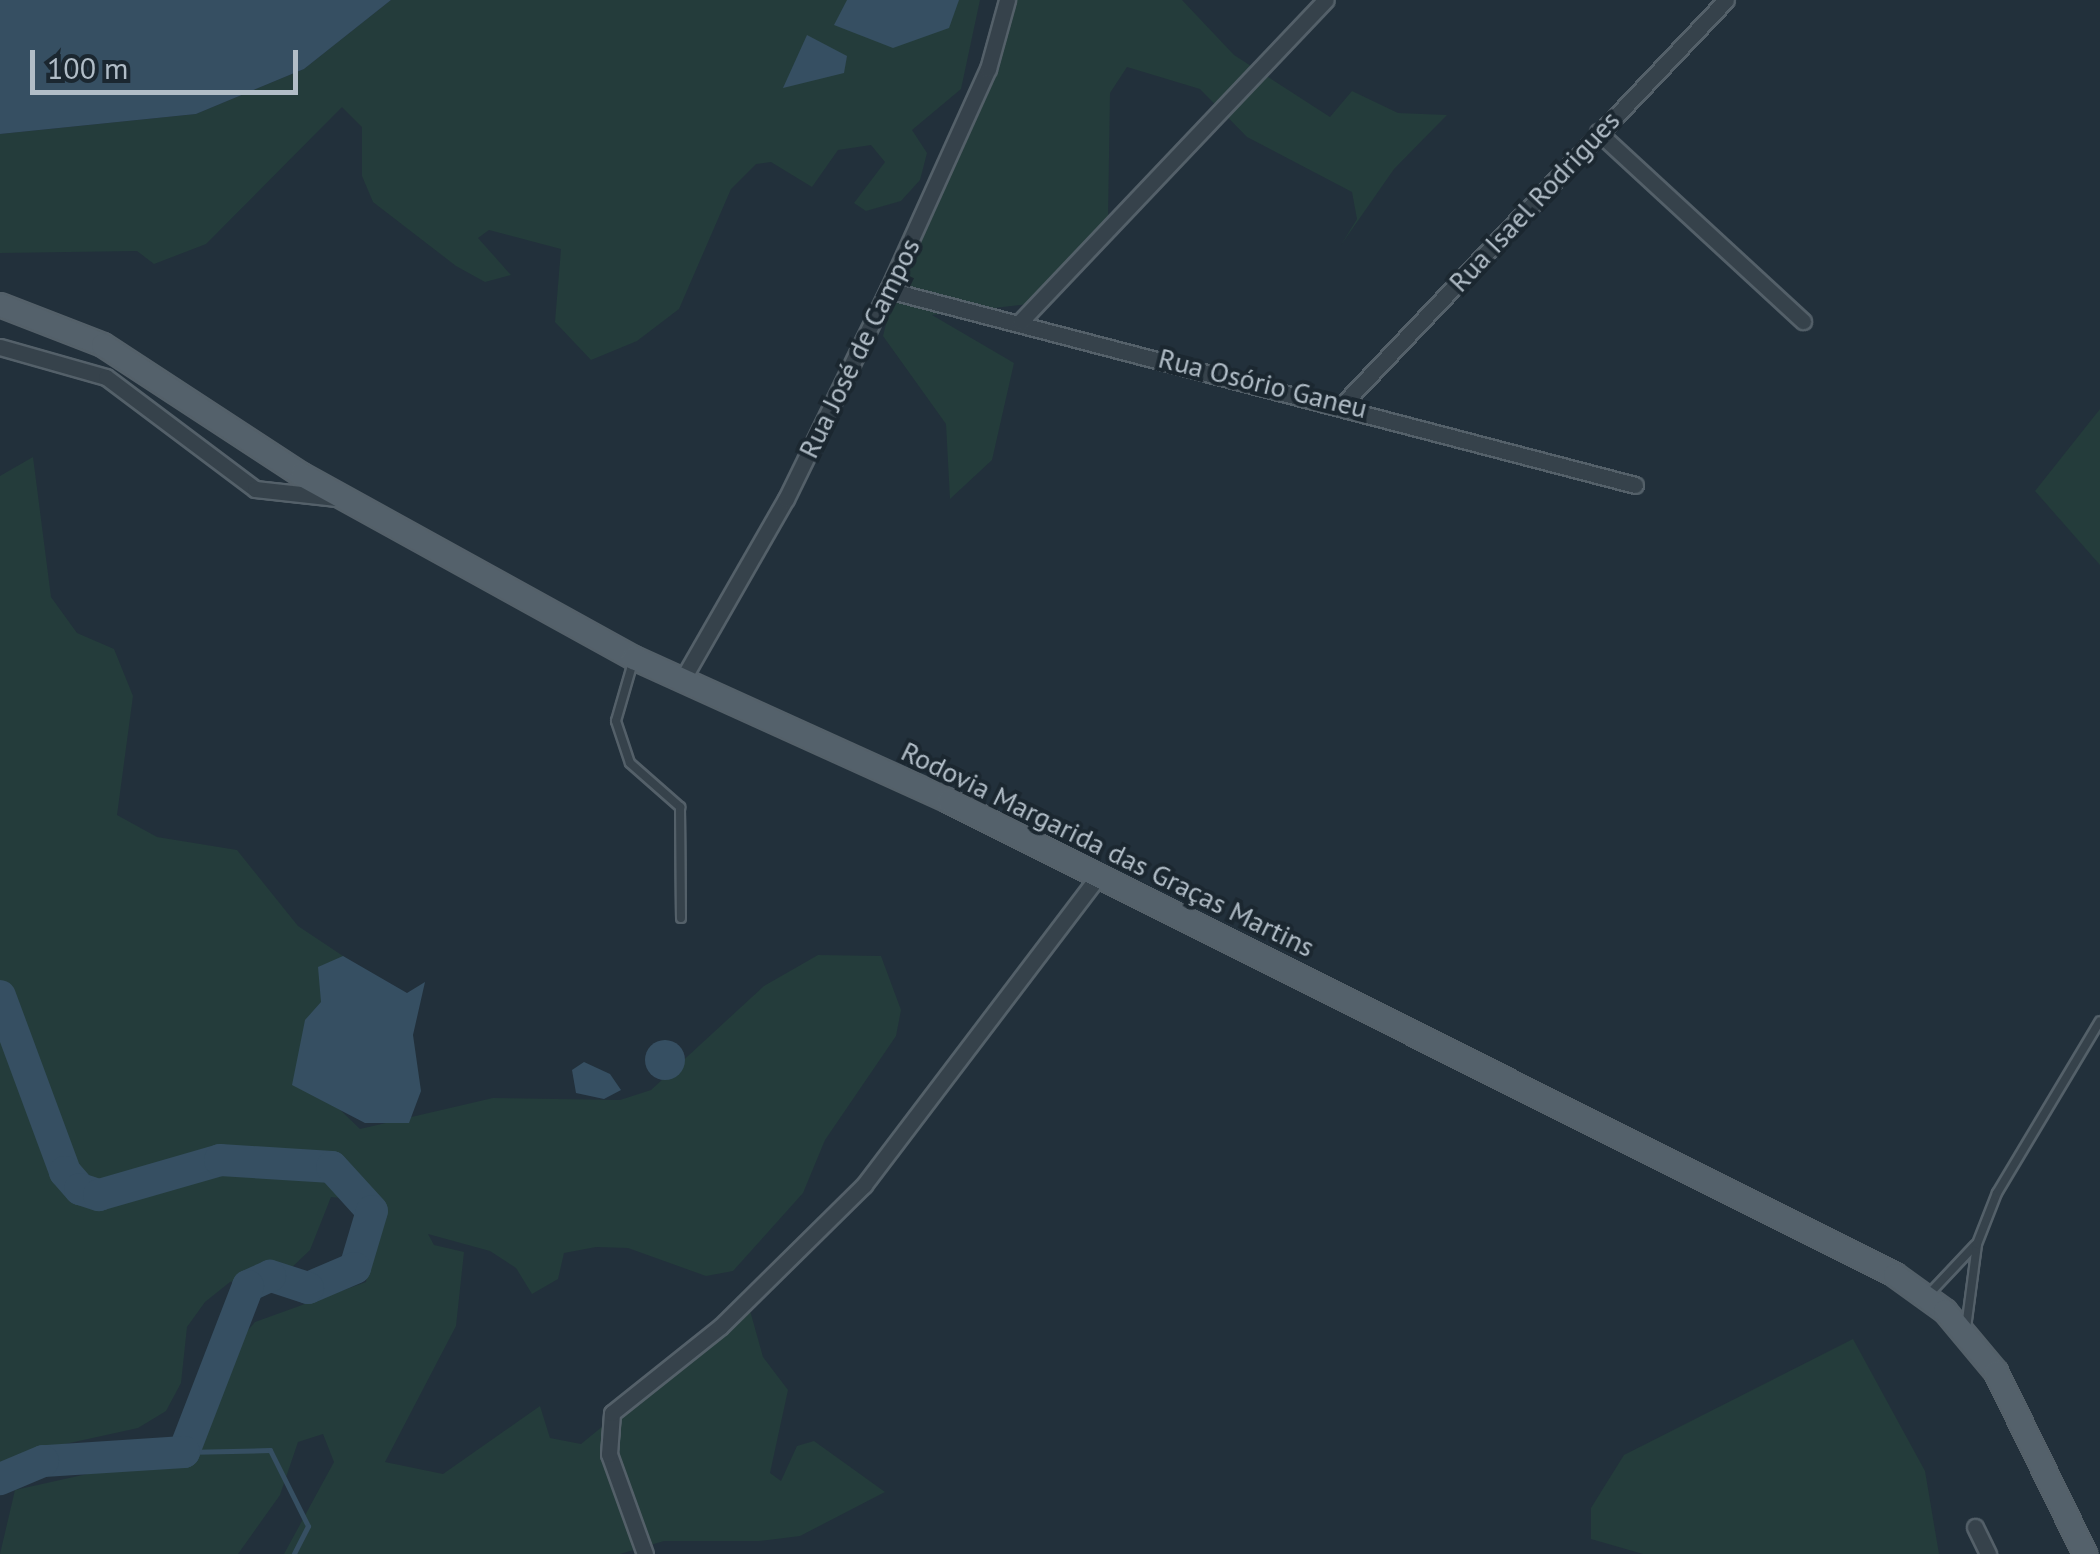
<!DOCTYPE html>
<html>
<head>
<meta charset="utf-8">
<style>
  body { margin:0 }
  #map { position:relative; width:2100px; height:1554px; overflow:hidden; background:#22303b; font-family:"PT Sans",sans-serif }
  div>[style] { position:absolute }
  .green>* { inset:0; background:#243c3b }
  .water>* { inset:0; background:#364f62 }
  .round { border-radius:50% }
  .stream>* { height:5px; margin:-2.5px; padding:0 2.5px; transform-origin:2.5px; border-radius:2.5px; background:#364f62 }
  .river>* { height:32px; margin:-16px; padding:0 16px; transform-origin:16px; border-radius:16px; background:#364f62 }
  .roads { filter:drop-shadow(2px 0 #546069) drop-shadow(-2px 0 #546069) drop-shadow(0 2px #546069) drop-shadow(0 -2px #546069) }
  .lane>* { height:8px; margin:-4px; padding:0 4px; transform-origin:4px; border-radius:4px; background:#36424b }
  .street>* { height:15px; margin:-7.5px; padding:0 7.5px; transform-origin:7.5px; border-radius:7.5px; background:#36424b }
  .primary>* { height:22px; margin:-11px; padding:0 11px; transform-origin:11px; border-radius:11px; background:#54616b }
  span { translate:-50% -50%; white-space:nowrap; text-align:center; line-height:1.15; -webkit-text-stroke:8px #1b2730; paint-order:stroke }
  .street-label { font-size:28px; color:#b1bdc7 }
  .scale { position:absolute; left:30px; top:50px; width:268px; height:45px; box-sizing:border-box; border:5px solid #b1bdc7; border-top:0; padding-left:12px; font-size:30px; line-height:35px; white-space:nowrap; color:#b1bdc7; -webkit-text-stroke:8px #1b2730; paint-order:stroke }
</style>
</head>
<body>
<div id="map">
  <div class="green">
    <i style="clip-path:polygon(391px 0,980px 0,961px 89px,912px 130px,927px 153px,920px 180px,901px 201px,866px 211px,854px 203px,885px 162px,871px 145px,838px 150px,812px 187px,771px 162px,756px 164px,731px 189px,679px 309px,637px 341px,591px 360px,555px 322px,561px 249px,489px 230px,478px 238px,511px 275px,485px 282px,456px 266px,373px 202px,362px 176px,362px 127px,342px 107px,206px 244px,154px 264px,137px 251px,0 253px,0 134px,196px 114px,304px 69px)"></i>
    <i style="clip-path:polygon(998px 0,1182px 0,1234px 55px,1330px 117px,1352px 91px,1398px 113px,1447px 115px,1394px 169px,1341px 245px,1357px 219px,1352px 192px,1247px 137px,1200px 89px,1127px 67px,1110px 93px,1108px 219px,1029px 304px,932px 315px,1014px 363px,992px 460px,950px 499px,946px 424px,883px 336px,900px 267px,970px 107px)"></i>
    <i style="clip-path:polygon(2100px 409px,2100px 565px,2035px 491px)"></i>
    <i style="clip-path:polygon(33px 457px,51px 597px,77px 633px,114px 649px,133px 696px,117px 815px,157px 837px,237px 850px,298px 926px,370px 974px,328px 1098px,360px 1129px,493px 1098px,620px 1100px,651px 1090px,764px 986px,818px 955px,881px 956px,901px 1010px,896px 1036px,825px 1140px,803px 1193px,733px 1271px,706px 1276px,628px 1248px,596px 1247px,564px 1253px,558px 1279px,532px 1294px,516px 1268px,490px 1251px,428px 1234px,434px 1245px,464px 1252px,456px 1326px,385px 1462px,443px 1474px,540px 1406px,550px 1438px,581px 1444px,749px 1307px,763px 1357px,788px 1390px,770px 1473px,781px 1481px,797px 1446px,814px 1441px,885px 1492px,800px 1536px,759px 1541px,664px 1541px,620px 1554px,284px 1554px,334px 1462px,323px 1434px,298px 1442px,280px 1495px,238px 1554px,0 1554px,15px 1490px,191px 1451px,208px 1429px,235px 1345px,255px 1322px,366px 1282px,369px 1254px,359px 1200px,331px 1197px,310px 1250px,287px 1272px,230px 1282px,205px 1302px,187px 1327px,181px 1383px,166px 1411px,138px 1428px,56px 1446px,0 1485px,0 476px)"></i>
    <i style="clip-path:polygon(1853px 1339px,1925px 1471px,1939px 1554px,1643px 1554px,1591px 1539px,1591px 1508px,1624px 1455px)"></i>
  </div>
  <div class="water">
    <i style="clip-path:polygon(0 0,391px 0,304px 69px,196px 114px,0 134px)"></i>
    <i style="clip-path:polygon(847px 0,959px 0,949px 28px,893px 48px,834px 25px)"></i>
    <i style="clip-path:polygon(807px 35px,847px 56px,844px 73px,783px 88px)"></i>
    <i style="clip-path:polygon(343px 956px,407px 993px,425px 982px,413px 1035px,421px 1091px,409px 1123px,365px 1123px,292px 1085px,305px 1020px,321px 1002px,318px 967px)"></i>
    <i class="round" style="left:645px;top:1040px;width:40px;height:40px"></i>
    <i style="clip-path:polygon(584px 1062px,610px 1074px,621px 1090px,604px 1099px,576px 1093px,572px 1070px)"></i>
  </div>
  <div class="stream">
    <i style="left:184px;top:1452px;width:86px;rotate:-1.3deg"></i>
    <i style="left:270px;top:1450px;width:85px;rotate:63.4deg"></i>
    <i style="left:308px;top:1526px;width:31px;rotate:117deg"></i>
  </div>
  <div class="river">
    <i style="left:0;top:996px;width:188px;rotate:69.7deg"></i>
    <i style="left:65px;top:1172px;width:23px;rotate:49deg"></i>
    <i style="left:80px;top:1189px;width:20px;rotate:18deg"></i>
    <i style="left:99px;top:1195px;width:126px;rotate:-16.1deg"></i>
    <i style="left:220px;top:1160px;width:112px;rotate:3.6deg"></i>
    <i style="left:332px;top:1167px;width:59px;rotate:47.7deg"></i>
    <i style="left:372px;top:1211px;width:59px;rotate:106.6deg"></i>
    <i style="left:355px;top:1268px;width:51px;rotate:156.9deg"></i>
    <i style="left:308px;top:1288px;width:40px;rotate:-162deg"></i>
    <i style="left:270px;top:1276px;width:24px;rotate:156deg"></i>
    <i style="left:248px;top:1286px;width:178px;rotate:111.1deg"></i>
    <i style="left:184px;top:1452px;width:141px;rotate:176.3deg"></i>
    <i style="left:43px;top:1461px;width:47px;rotate:157.3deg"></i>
  </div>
  <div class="roads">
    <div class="lane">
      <i style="left:633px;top:662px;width:61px;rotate:106.1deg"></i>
      <i style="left:616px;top:721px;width:44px;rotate:71.6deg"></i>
      <i style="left:630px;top:763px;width:67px;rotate:41.3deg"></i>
      <i style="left:680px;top:807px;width:111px;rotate:89.5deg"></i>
      <i style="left:1930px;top:1293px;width:66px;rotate:-46.8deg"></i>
      <i style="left:1966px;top:1328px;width:85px;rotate:-82.5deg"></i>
      <i style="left:1977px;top:1244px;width:55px;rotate:-68.6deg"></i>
      <i style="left:1997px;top:1193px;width:200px;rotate:-59.1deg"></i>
    </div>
    <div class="street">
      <i style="left:1598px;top:132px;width:279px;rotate:42.7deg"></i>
      <i style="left:888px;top:290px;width:772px;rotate:14.63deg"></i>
      <i style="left:1020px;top:322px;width:444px;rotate:-46.5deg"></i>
      <i style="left:0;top:347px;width:110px;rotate:15.8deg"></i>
      <i style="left:106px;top:377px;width:186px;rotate:36.9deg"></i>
      <i style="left:255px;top:489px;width:82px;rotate:6.3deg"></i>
      <i style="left:1344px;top:403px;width:555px;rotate:-46.53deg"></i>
      <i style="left:681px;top:682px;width:211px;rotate:-60.2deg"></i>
      <i style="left:786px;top:499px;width:233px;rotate:-64deg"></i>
      <i style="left:888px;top:290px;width:243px;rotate:-65.7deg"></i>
      <i style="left:988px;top:69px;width:72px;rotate:-74.6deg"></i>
      <i style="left:1975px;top:1527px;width:30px;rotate:64deg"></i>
      <i style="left:645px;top:1554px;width:106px;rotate:-109.8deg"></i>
      <i style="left:609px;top:1454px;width:41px;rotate:-85.8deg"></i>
      <i style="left:612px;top:1413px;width:139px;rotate:-38.6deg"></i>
      <i style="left:721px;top:1326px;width:201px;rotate:-44.6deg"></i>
      <i style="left:864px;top:1185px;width:387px;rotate:-52.8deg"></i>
    </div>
    <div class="primary">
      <i style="left:0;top:305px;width:110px;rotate:21.2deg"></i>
      <i style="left:103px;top:345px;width:238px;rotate:33.2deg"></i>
      <i style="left:302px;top:475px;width:379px;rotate:28.9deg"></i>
      <i style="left:634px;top:658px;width:346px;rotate:24.4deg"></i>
      <i style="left:949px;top:801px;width:1058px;rotate:26.61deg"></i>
      <i style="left:1895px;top:1275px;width:62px;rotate:35.8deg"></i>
      <i style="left:1945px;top:1311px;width:80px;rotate:50.1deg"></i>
      <i style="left:1996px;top:1372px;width:203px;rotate:63.9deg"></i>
    </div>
  </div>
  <div class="street-label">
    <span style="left:1534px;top:201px;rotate:-47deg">Rua Isael Rodrigues</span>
    <span style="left:859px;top:348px;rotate:-64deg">Rua José de Campos</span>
    <span style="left:1263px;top:383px;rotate:14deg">Rua Osório Ganeu</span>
    <span style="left:1108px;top:849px;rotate:26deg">Rodovia Margarida das Graças Martins</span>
  </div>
  <div class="scale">100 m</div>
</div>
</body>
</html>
